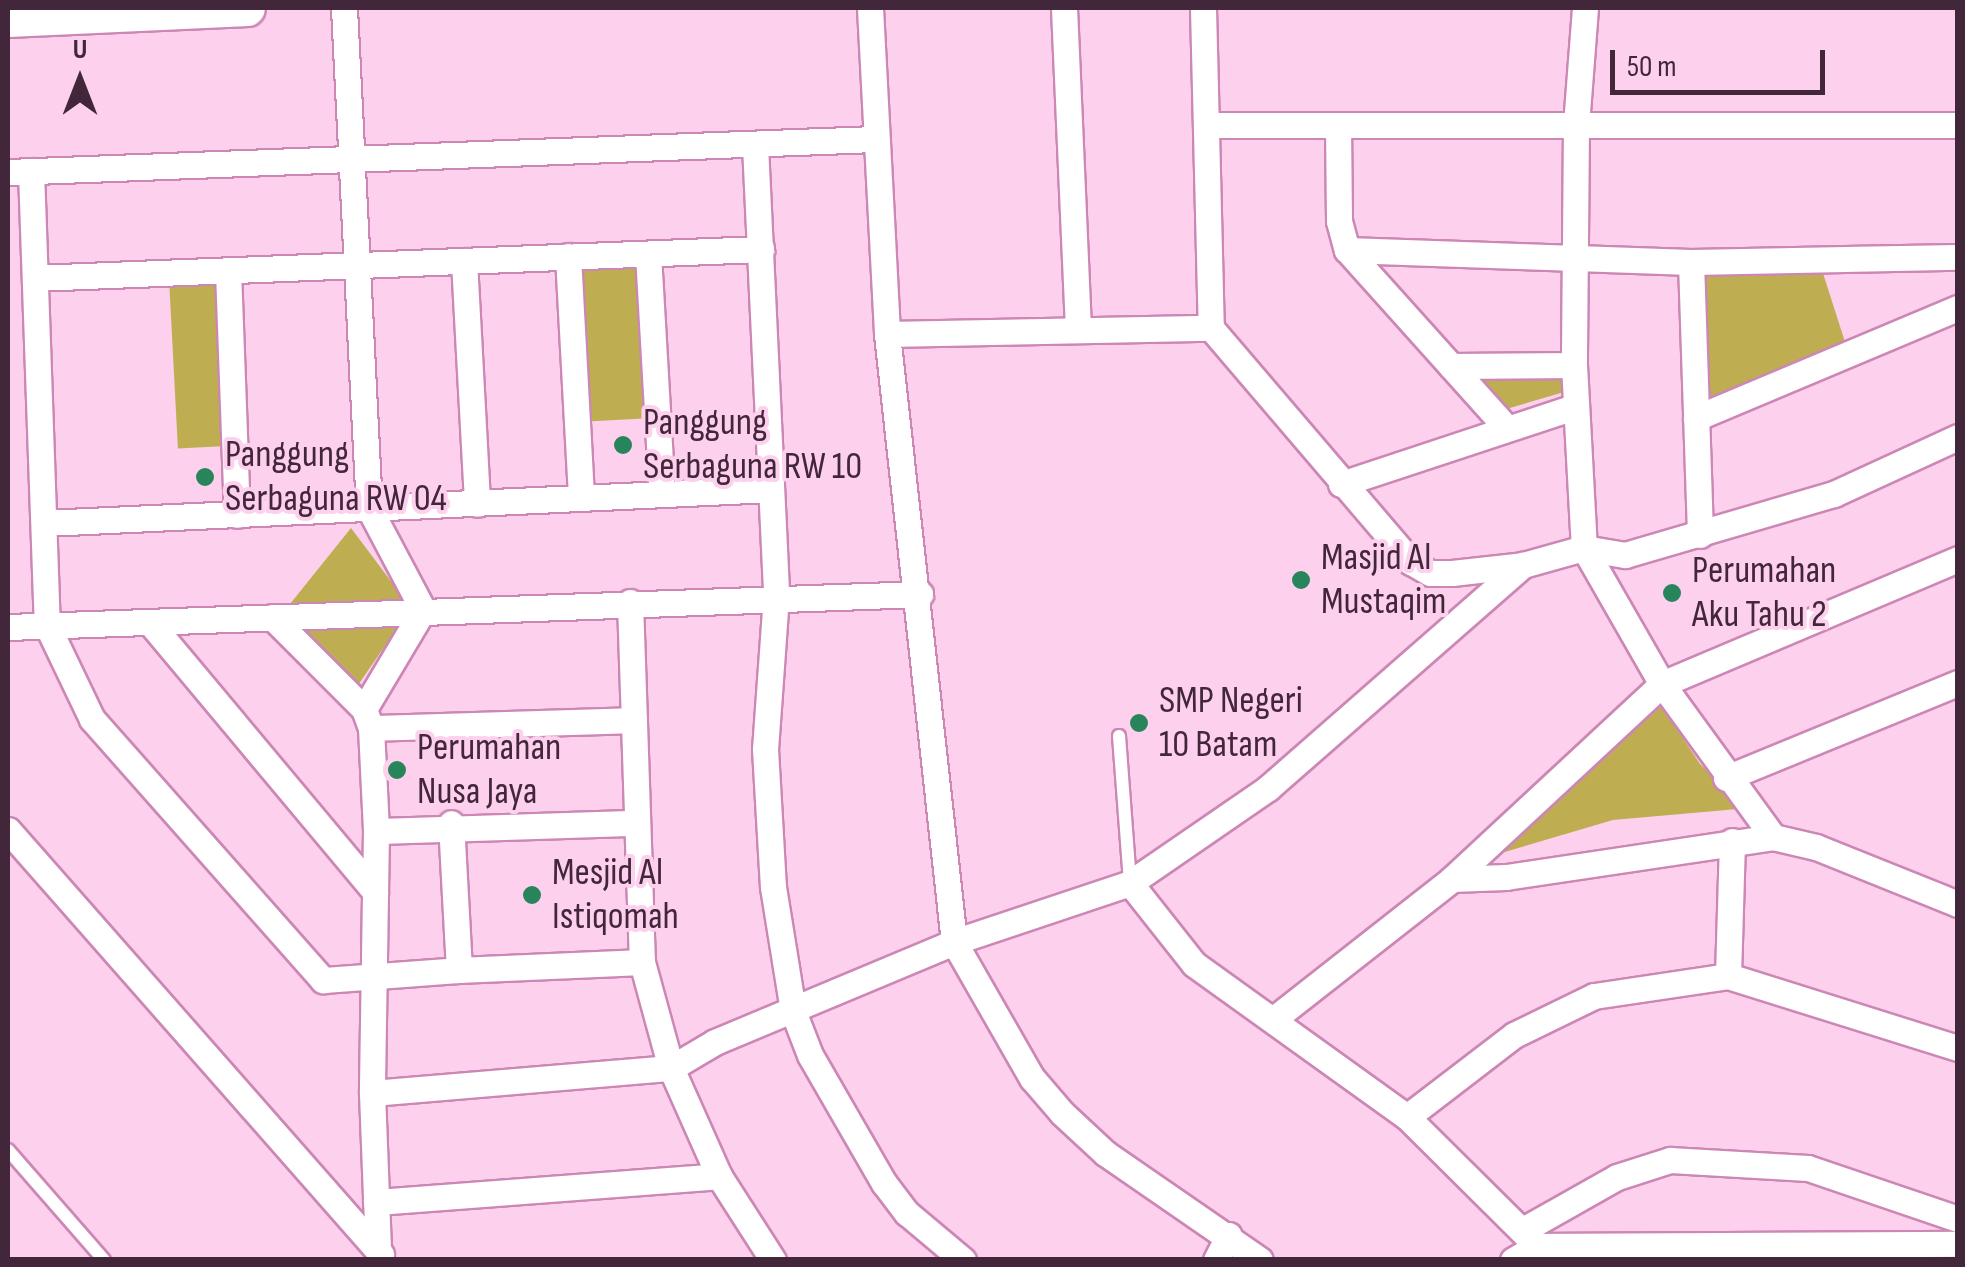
<!DOCTYPE html>
<html>
<head>
<meta charset="utf-8">
<style>
  body { margin:0 }
  #map { position:relative; width:1965px; height:1267px; overflow:hidden; background:#fdd0ed; font-family:"Sofia Sans Condensed",sans-serif }
  div>[style] { position:absolute }
  .green>* { inset:0; background:#beae51; transform-origin:0 0 }
  .roads { filter:drop-shadow(2px 0 #cc87b5) drop-shadow(-2px 0 #cc87b5) drop-shadow(0 2px #cc87b5) drop-shadow(0 -2px #cc87b5) }
  .lane>* { height:12px; margin:-6px; padding:0 6px; transform-origin:6px; border-radius:6px; background:#fff }
  .street>* { height:25px; margin:-12.5px; padding:0 12.5px; transform-origin:12.5px; border-radius:12.5px; background:#fff }
  .secondary>* { height:35px; margin:-17.5px; padding:0 17.5px; transform-origin:17.5px; border-radius:17.5px; background:#fff }
  .dots>* { width:28px; height:28px; translate:-50% -50%; box-sizing:border-box; border:5px solid #fdd0ed; border-radius:50% }
  span { translate:-50% -50%; white-space:nowrap; text-align:center; line-height:1.15; -webkit-text-stroke:8px #fdd0ed; paint-order:stroke }
  .poi-label { font-size:38px; color:#422639 }
  .left { translate:0 -50%; text-align:left }
  .frame { position:absolute; inset:0; border:10px solid #422639; pointer-events:none }
  .north { position:absolute; left:30px; top:30px; width:100px; height:100px; -webkit-text-stroke:8px #fdd0ed; paint-order:stroke; rotate:0deg; font-size:28px; font-weight:700; line-height:40px; text-align:center; color:#422639 }
  .north::after { content:''; display:block; margin:auto; width:35px; height:45px; background:#422639; clip-path:polygon(50% 0,100% 100%,50% 72%,0 100%) }
  .scale { position:absolute; left:1610px; top:50px; width:215px; height:45px; box-sizing:border-box; border:5px solid #422639; border-top:0; padding-left:12px; font-size:30px; line-height:35px; white-space:nowrap; color:#422639; -webkit-text-stroke:8px #fdd0ed; paint-order:stroke }
</style>
</head>
<body>
<div id="map">
  <div class="green">
    <i style="left:649px;top:264px;width:154px;height:74px;rotate:87deg"></i>
    <i style="clip-path:polygon(1821px 267px,1845px 342px,1703px 400px,1696px 268px)"></i>
    <i style="left:223px;top:277px;width:169px;height:54px;rotate:87deg"></i>
    <i style="clip-path:polygon(1562px 372px,1564px 392px,1503px 410px,1480px 378px)"></i>
    <i style="clip-path:polygon(351px 528px,405px 600px,290px 604px)"></i>
    <i style="clip-path:polygon(402px 621px,356px 688px,294px 627px)"></i>
    <i style="clip-path:polygon(1651px 690px,1700px 764px,1749px 808px,1613px 820px,1481px 859px)"></i>
  </div>
  <div class="roads">
    <div class="lane">
      <i style="left:1119px;top:736px;width:147px;rotate:85.7deg"></i>
      <i style="left:8px;top:1150px;width:146px;rotate:48.9deg"></i>
    </div>
    <div class="street">
      <i style="left:344px;top:8px;width:501px;rotate:87.14deg"></i>
      <i style="left:369px;top:508px;width:115px;rotate:62.1deg"></i>
      <i style="left:423px;top:610px;width:115px;rotate:120.8deg"></i>
      <i style="left:364px;top:709px;width:20px;rotate:70deg"></i>
      <i style="left:371px;top:728px;width:103px;rotate:87.2deg"></i>
      <i style="left:376px;top:831px;width:262px;rotate:90.9deg"></i>
      <i style="left:372px;top:1093px;width:158px;rotate:87.8deg"></i>
      <i style="left:870px;top:8px;width:326px;rotate:87deg"></i>
      <i style="left:887px;top:334px;width:612px;rotate:83.71deg"></i>
      <i style="left:954px;top:942px;width:157px;rotate:60.2deg"></i>
      <i style="left:1032px;top:1078px;width:46px;rotate:49.4deg"></i>
      <i style="left:1062px;top:1113px;width:59px;rotate:42.9deg"></i>
      <i style="left:1105px;top:1153px;width:188px;rotate:34.6deg"></i>
      <i style="left:1064px;top:8px;width:322px;rotate:87.5deg"></i>
      <i style="left:1203px;top:8px;width:320px;rotate:88.6deg"></i>
      <i style="left:1211px;top:328px;width:308px;rotate:49.5deg"></i>
      <i style="left:1411px;top:562px;width:22px;rotate:30deg"></i>
      <i style="left:1430px;top:573px;width:22px"></i>
      <i style="left:1452px;top:573px;width:71px;rotate:-6.4deg"></i>
      <i style="left:1523px;top:565px;width:63px;rotate:-15.6deg"></i>
      <i style="left:1584px;top:548px;width:42px;rotate:9.7deg"></i>
      <i style="left:1625px;top:555px;width:218px;rotate:-16.3deg"></i>
      <i style="left:1834px;top:494px;width:136px;rotate:-24.7deg"></i>
      <i style="left:1585px;top:8px;width:118px;rotate:94.4deg"></i>
      <i style="left:1576px;top:126px;width:239px;rotate:90.5deg"></i>
      <i style="left:1574px;top:365px;width:183px;rotate:86.9deg"></i>
      <i style="left:1584px;top:548px;width:157px;rotate:60.2deg"></i>
      <i style="left:1662px;top:684px;width:189px;rotate:54deg"></i>
      <i style="left:1207px;top:125px;width:751px"></i>
      <i style="left:1338px;top:125px;width:96px;rotate:89.4deg"></i>
      <i style="left:1339px;top:221px;width:30px;rotate:75deg"></i>
      <i style="left:1347px;top:250px;width:238px;rotate:48.1deg"></i>
      <i style="left:755px;top:145px;width:451px;rotate:87.3deg"></i>
      <i style="left:776px;top:596px;width:153px;rotate:94.1deg"></i>
      <i style="left:765px;top:749px;width:138px;rotate:86.7deg"></i>
      <i style="left:773px;top:887px;width:126px;rotate:80.8deg"></i>
      <i style="left:793px;top:1011px;width:47px;rotate:68.9deg"></i>
      <i style="left:810px;top:1055px;width:148px;rotate:60deg"></i>
      <i style="left:884px;top:1183px;width:38px;rotate:53deg"></i>
      <i style="left:907px;top:1213px;width:73px;rotate:40deg"></i>
      <i style="left:31px;top:171px;width:454px;rotate:88deg"></i>
      <i style="left:47px;top:625px;width:104px;rotate:64.4deg"></i>
      <i style="left:92px;top:719px;width:349px;rotate:48.5deg"></i>
      <i style="left:323px;top:980px;width:136px;rotate:-4.2deg"></i>
      <i style="left:459px;top:970px;width:147px;rotate:-93.1deg"></i>
      <i style="left:8px;top:172px;width:868px;rotate:-2.18deg"></i>
      <i style="left:1347px;top:250px;width:344px;rotate:2deg"></i>
      <i style="left:1691px;top:262px;width:267px;rotate:-1.1deg"></i>
      <i style="left:648px;top:254px;width:240px;rotate:86.7deg"></i>
      <i style="left:568px;top:256px;width:241px;rotate:86.9deg"></i>
      <i style="left:464px;top:261px;width:243px;rotate:86.9deg"></i>
      <i style="left:1691px;top:262px;width:273px;rotate:88.1deg"></i>
      <i style="left:228px;top:271px;width:244px;rotate:87.9deg"></i>
      <i style="left:35px;top:278px;width:727px;rotate:-2.29deg"></i>
      <i style="left:887px;top:334px;width:324px;rotate:-1.1deg"></i>
      <i style="left:1451px;top:366px;width:123px;rotate:-0.5deg"></i>
      <i style="left:1696px;top:418px;width:284px;rotate:-22.8deg"></i>
      <i style="left:1341px;top:484px;width:245px;rotate:-18.3deg"></i>
      <i style="left:45px;top:523px;width:727px;rotate:-2.68deg"></i>
      <i style="left:630px;top:602px;width:360px;rotate:88.1deg"></i>
      <i style="left:642px;top:962px;width:110px;rotate:74.7deg"></i>
      <i style="left:671px;top:1068px;width:118px;rotate:66deg"></i>
      <i style="left:719px;top:1176px;width:100px;rotate:57.3deg"></i>
      <i style="left:272px;top:617px;width:130px;rotate:45deg"></i>
      <i style="left:152px;top:625px;width:348px;rotate:50.1deg"></i>
      <i style="left:8px;top:627px;width:913px;rotate:-2.07deg"></i>
      <i style="left:371px;top:728px;width:263px;rotate:-1.7deg"></i>
      <i style="left:1726px;top:778px;width:251px;rotate:-22.3deg"></i>
      <i style="left:8px;top:830px;width:565px;rotate:48.66deg"></i>
      <i style="left:376px;top:831px;width:256px;rotate:-1.8deg"></i>
      <i style="left:1452px;top:879px;width:54px;rotate:-2.1deg"></i>
      <i style="left:1506px;top:877px;width:270px;rotate:-8.5deg"></i>
      <i style="left:1773px;top:837px;width:44px;rotate:13.1deg"></i>
      <i style="left:1816px;top:847px;width:153px;rotate:21.9deg"></i>
      <i style="left:1130px;top:883px;width:103px;rotate:51.7deg"></i>
      <i style="left:1194px;top:964px;width:262px;rotate:35.7deg"></i>
      <i style="left:1407px;top:1117px;width:183px;rotate:44.8deg"></i>
      <i style="left:459px;top:970px;width:183px;rotate:-2.5deg"></i>
      <i style="left:1728px;top:976px;width:135px;rotate:-88.3deg"></i>
      <i style="left:1275px;top:1018px;width:225px;rotate:-38.1deg"></i>
      <i style="left:1452px;top:879px;width:287px;rotate:-42.9deg"></i>
      <i style="left:1662px;top:684px;width:321px;rotate:-22.9deg"></i>
      <i style="left:372px;top:1093px;width:300px;rotate:-4.8deg"></i>
      <i style="left:671px;top:1068px;width:51px;rotate:-30.6deg"></i>
      <i style="left:715px;top:1042px;width:259px;rotate:-22.7deg"></i>
      <i style="left:954px;top:942px;width:186px;rotate:-18.5deg"></i>
      <i style="left:1130px;top:883px;width:168px;rotate:-34.5deg"></i>
      <i style="left:1268px;top:788px;width:339px;rotate:-41.2deg"></i>
      <i style="left:1407px;top:1117px;width:135px;rotate:-37.5deg"></i>
      <i style="left:1514px;top:1035px;width:89px;rotate:-26deg"></i>
      <i style="left:1594px;top:996px;width:135px;rotate:-8.5deg"></i>
      <i style="left:1728px;top:976px;width:241px;rotate:17.4deg"></i>
      <i style="left:376px;top:1202px;width:344px;rotate:-4.3deg"></i>
      <i style="left:1523px;top:1230px;width:108px;rotate:-29.4deg"></i>
      <i style="left:1617px;top:1177px;width:56px;rotate:-17.8deg"></i>
      <i style="left:1670px;top:1160px;width:138px;rotate:3.3deg"></i>
      <i style="left:1808px;top:1168px;width:158px;rotate:18.8deg"></i>
      <i style="left:1216px;top:1260px;width:28px;rotate:-63deg"></i>
      <i style="left:1513px;top:1260px;width:28px;rotate:-30deg"></i>
      <i style="left:1537px;top:1246px;width:421px;rotate:-0.3deg"></i>
    </div>
    <div class="secondary">
      <i style="left:8px;top:19px;width:239px;rotate:-2.6deg"></i>
    </div>
  </div>
  <div class="dots">
    <i style="left:623px;top:445px;background:#28845b"></i>
    <i style="left:205px;top:477px;background:#28845b"></i>
    <i style="left:1301px;top:580px;background:#28845b"></i>
    <i style="left:1672px;top:593px;background:#28845b"></i>
    <i style="left:1139px;top:723px;background:#28845b"></i>
    <i style="left:397px;top:770px;background:#28845b"></i>
    <i style="left:532px;top:895px;background:#28845b"></i>
  </div>
  <div class="poi-label">
    <span class="left" style="left:643px;top:445px">Panggung<br>Serbaguna RW 10</span>
    <span class="left" style="left:225px;top:477px">Panggung<br>Serbaguna RW 04</span>
    <span class="left" style="left:1321px;top:580px">Masjid Al<br>Mustaqim</span>
    <span class="left" style="left:1692px;top:593px">Perumahan<br>Aku Tahu 2</span>
    <span class="left" style="left:1159px;top:723px">SMP Negeri<br>10 Batam</span>
    <span class="left" style="left:417px;top:770px">Perumahan<br>Nusa Jaya</span>
    <span class="left" style="left:552px;top:895px">Mesjid Al<br>Istiqomah</span>
  </div>
  <div class="frame"></div>
  <div class="north">U</div>
  <div class="scale">50 m</div>
</div>
</body>
</html>
